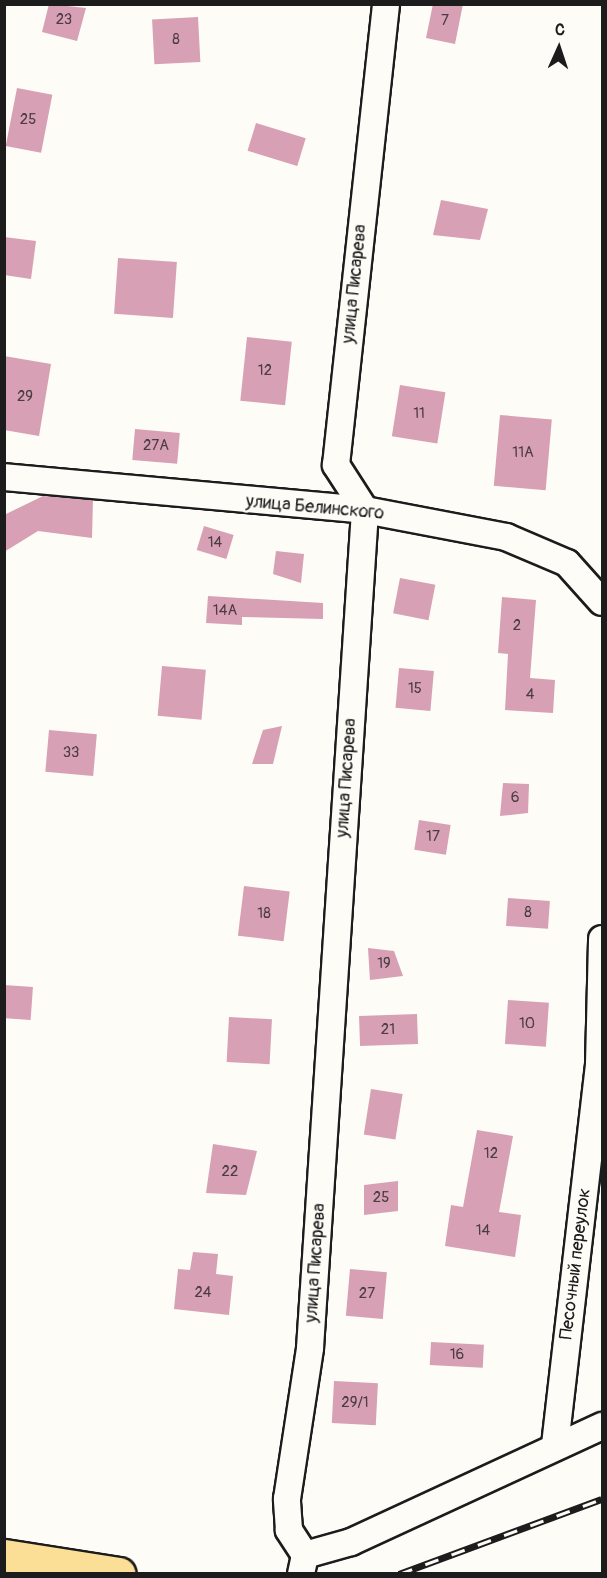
<!DOCTYPE html>
<html>
<head>
<meta charset="utf-8">
<style>
  body { margin:0 }
  #map { position:relative; width:607px; height:1578px; overflow:hidden; background:#fdfcf7; font-family:Pangolin,sans-serif }
  div>[style] { position:absolute }
  .building>* { inset:0; background:#d7a0b4; transform-origin:0 0 }
  .roads { filter:drop-shadow(2px 0 #1c1c1c) drop-shadow(-2px 0 #1c1c1c) drop-shadow(0 2px #1c1c1c) drop-shadow(0 -2px #1c1c1c) }
  .street>* { height:26px; margin:-13px; padding:0 13px; transform-origin:13px; border-radius:13px; background:#fdfcf7 }
  .primary>* { height:33px; margin:-16.5px; padding:0 16.5px; transform-origin:16.5px; border-radius:16.5px; background:#fbdf96 }
  .rail>* { height:7px; margin-top:-3.5px; transform-origin:0; background:repeating-linear-gradient(90deg,#fdfcf7 0 14px,#1c1c1c 0 28px); box-sizing:border-box; border-block:2px solid #1c1c1c }
  span { translate:-50% -50%; white-space:nowrap; text-align:center; line-height:1.15; -webkit-text-stroke:5px #fdfcf7; paint-order:stroke }
  .number-label { font-size:15px; color:#4b3d42 }
  .number-label span { -webkit-text-stroke-width:0 }
  .street-label { font-size:18px; color:#1c1c1c }
  .frame { position:absolute; inset:0; border:6px solid #1c1c1c; pointer-events:none }
  .north { position:absolute; left:529px; top:18px; width:60px; height:60px; -webkit-text-stroke:4px #fdfcf7; paint-order:stroke; rotate:3deg; font-size:16px; font-weight:700; line-height:24px; text-align:center; color:#1c1c1c }
  .north::after { content:''; display:block; margin:auto; width:21px; height:27px; background:#1c1c1c; clip-path:polygon(50% 0,100% 100%,50% 72%,0 100%) }
</style>
</head>
<body>
<div id="map">
  <div class="building">
    <i style="clip-path:polygon(49px 4px,86px 8px,77px 41px,42px 32px)"></i>
    <i style="clip-path:polygon(433px 4px,463px 4px,455px 44px,426px 38px)"></i>
    <i style="left:198px;top:17px;width:45px;height:46px;rotate:87deg"></i>
    <i style="left:17px;top:88px;width:36px;height:59px;rotate:11deg"></i>
    <i style="left:256px;top:123px;width:52px;height:29px;rotate:17deg"></i>
    <i style="clip-path:polygon(441px 200px,488px 209px,480px 240px,433px 235px)"></i>
    <i style="clip-path:polygon(4px 237px,36px 241px,31px 279px,4px 275px)"></i>
    <i style="left:118px;top:258px;width:59px;height:56px;rotate:4deg"></i>
    <i style="left:247px;top:337px;width:45px;height:64px;rotate:6deg"></i>
    <i style="clip-path:polygon(4px 356px,51px 364px,39px 436px,4px 430px)"></i>
    <i style="left:400px;top:385px;width:46px;height:52px;rotate:9deg"></i>
    <i style="left:500px;top:415px;width:52px;height:71px;rotate:5deg"></i>
    <i style="left:135px;top:429px;width:45px;height:31px;rotate:5deg"></i>
    <i style="clip-path:polygon(43px 496px,93px 500px,92px 538px,38px 531px,4px 552px,4px 515px)"></i>
    <i style="left:204px;top:526px;width:31px;height:25px;rotate:17deg"></i>
    <i style="clip-path:polygon(276px 551px,304px 554px,301px 583px,273px 574px)"></i>
    <i style="left:400px;top:578px;width:36px;height:36px;rotate:11deg"></i>
    <i style="clip-path:polygon(208px 596px,323px 603px,323px 619px,242px 617px,242px 625px,206px 623px)"></i>
    <i style="clip-path:polygon(502px 597px,536px 600px,530px 678px,555px 680px,553px 713px,505px 710px,508px 654px,498px 653px)"></i>
    <i style="left:162px;top:666px;width:44px;height:50px;rotate:5deg"></i>
    <i style="left:399px;top:668px;width:35px;height:40px;rotate:5deg"></i>
    <i style="clip-path:polygon(282px 726px,273px 764px,252px 764px,263px 730px)"></i>
    <i style="left:49px;top:730px;width:48px;height:42px;rotate:5deg"></i>
    <i style="clip-path:polygon(503px 783px,529px 784px,528px 813px,500px 816px)"></i>
    <i style="left:419px;top:820px;width:32px;height:30px;rotate:9deg"></i>
    <i style="left:244px;top:886px;width:46px;height:50px;rotate:7deg"></i>
    <i style="left:508px;top:898px;width:42px;height:28px;rotate:4deg"></i>
    <i style="clip-path:polygon(368px 948px,394px 951px,403px 976px,370px 980px)"></i>
    <i style="left:4px;top:985px;width:29px;height:33px;rotate:4deg"></i>
    <i style="left:508px;top:1000px;width:41px;height:44px;rotate:4deg"></i>
    <i style="left:417px;top:1014px;width:30px;height:58px;rotate:88deg"></i>
    <i style="left:229px;top:1017px;width:43px;height:45px;rotate:3deg"></i>
    <i style="left:371px;top:1089px;width:32px;height:46px;rotate:9deg"></i>
    <i style="clip-path:polygon(477px 1130px,513px 1136px,499px 1212px,521px 1215px,515px 1257px,445px 1246px,451px 1205px,463px 1207px)"></i>
    <i style="clip-path:polygon(213px 1144px,257px 1151px,246px 1195px,206px 1193px)"></i>
    <i style="clip-path:polygon(398px 1181px,398px 1211px,364px 1215px,364px 1185px)"></i>
    <i style="clip-path:polygon(193px 1252px,218px 1254px,216px 1274px,233px 1276px,229px 1315px,174px 1309px,178px 1269px,190px 1270px)"></i>
    <i style="left:350px;top:1269px;width:37px;height:47px;rotate:5deg"></i>
    <i style="left:431px;top:1342px;width:53px;height:23px;rotate:3deg"></i>
    <i style="left:334px;top:1381px;width:44px;height:42px;rotate:3deg"></i>
  </div>
  <div class="roads">
    <div class="street">
      <i style="left:4px;top:477px;width:363px;rotate:5.2deg"></i>
      <i style="left:365px;top:510px;width:144px;rotate:10.8deg"></i>
      <i style="left:506px;top:537px;width:66px;rotate:23.1deg"></i>
      <i style="left:567px;top:563px;width:52px;rotate:48.1deg"></i>
      <i style="left:555px;top:1445px;width:384px;rotate:-83.4deg"></i>
      <i style="left:599px;top:1064px;width:125px;rotate:-88.6deg"></i>
      <i style="left:305px;top:1555px;width:30px;rotate:-123deg"></i>
      <i style="left:289px;top:1530px;width:31px;rotate:-94deg"></i>
      <i style="left:287px;top:1499px;width:153px;rotate:-81.3deg"></i>
      <i style="left:310px;top:1348px;width:840px;rotate:-86.24deg"></i>
      <i style="left:365px;top:510px;width:54px;rotate:-122.8deg"></i>
      <i style="left:336px;top:465px;width:464px;rotate:-83.8deg"></i>
      <i style="left:301px;top:1574px;width:19px;rotate:-78deg"></i>
      <i style="left:305px;top:1555px;width:48px;rotate:-15.8deg"></i>
      <i style="left:351px;top:1542px;width:277px;rotate:-24.8deg"></i>
    </div>
    <div class="primary">
      <i style="left:4px;top:1556px;width:116px;rotate:8.9deg"></i>
    </div>
  </div>
  <div class="rail">
    <i style="left:399px;top:1574px;width:216px;rotate:-20.3deg"></i>
  </div>
  <div class="number-label">
    <span style="left:64px;top:20px">23</span>
    <span style="left:445px;top:21px">7</span>
    <span style="left:176px;top:40px">8</span>
    <span style="left:28px;top:120px">25</span>
    <span style="left:265px;top:371px">12</span>
    <span style="left:25px;top:397px">29</span>
    <span style="left:419px;top:414px">11</span>
    <span style="left:156px;top:446px">27А</span>
    <span style="left:523px;top:453px">11А</span>
    <span style="left:215px;top:543px">14</span>
    <span style="left:225px;top:611px">14А</span>
    <span style="left:517px;top:626px">2</span>
    <span style="left:415px;top:689px">15</span>
    <span style="left:530px;top:695px">4</span>
    <span style="left:71px;top:753px">33</span>
    <span style="left:515px;top:798px">6</span>
    <span style="left:433px;top:837px">17</span>
    <span style="left:528px;top:913px">8</span>
    <span style="left:264px;top:914px">18</span>
    <span style="left:384px;top:964px">19</span>
    <span style="left:527px;top:1024px">10</span>
    <span style="left:388px;top:1030px">21</span>
    <span style="left:491px;top:1154px">12</span>
    <span style="left:230px;top:1172px">22</span>
    <span style="left:381px;top:1198px">25</span>
    <span style="left:483px;top:1231px">14</span>
    <span style="left:203px;top:1293px">24</span>
    <span style="left:367px;top:1294px">27</span>
    <span style="left:457px;top:1355px">16</span>
    <span style="left:355px;top:1403px">29/1</span>
  </div>
  <div class="street-label">
    <span style="left:355px;top:284px;rotate:-84deg">улица Писарева</span>
    <span style="left:315px;top:508px;rotate:5deg">улица Белинского</span>
    <span style="left:347px;top:778px;rotate:-86deg">улица Писарева</span>
    <span style="left:316px;top:1263px;rotate:-86deg">улица Писарева</span>
    <span style="left:576px;top:1264px;rotate:-83deg">Песочный переулок</span>
  </div>
  <div class="frame"></div>
  <div class="north">С</div>
</div>
</body>
</html>
